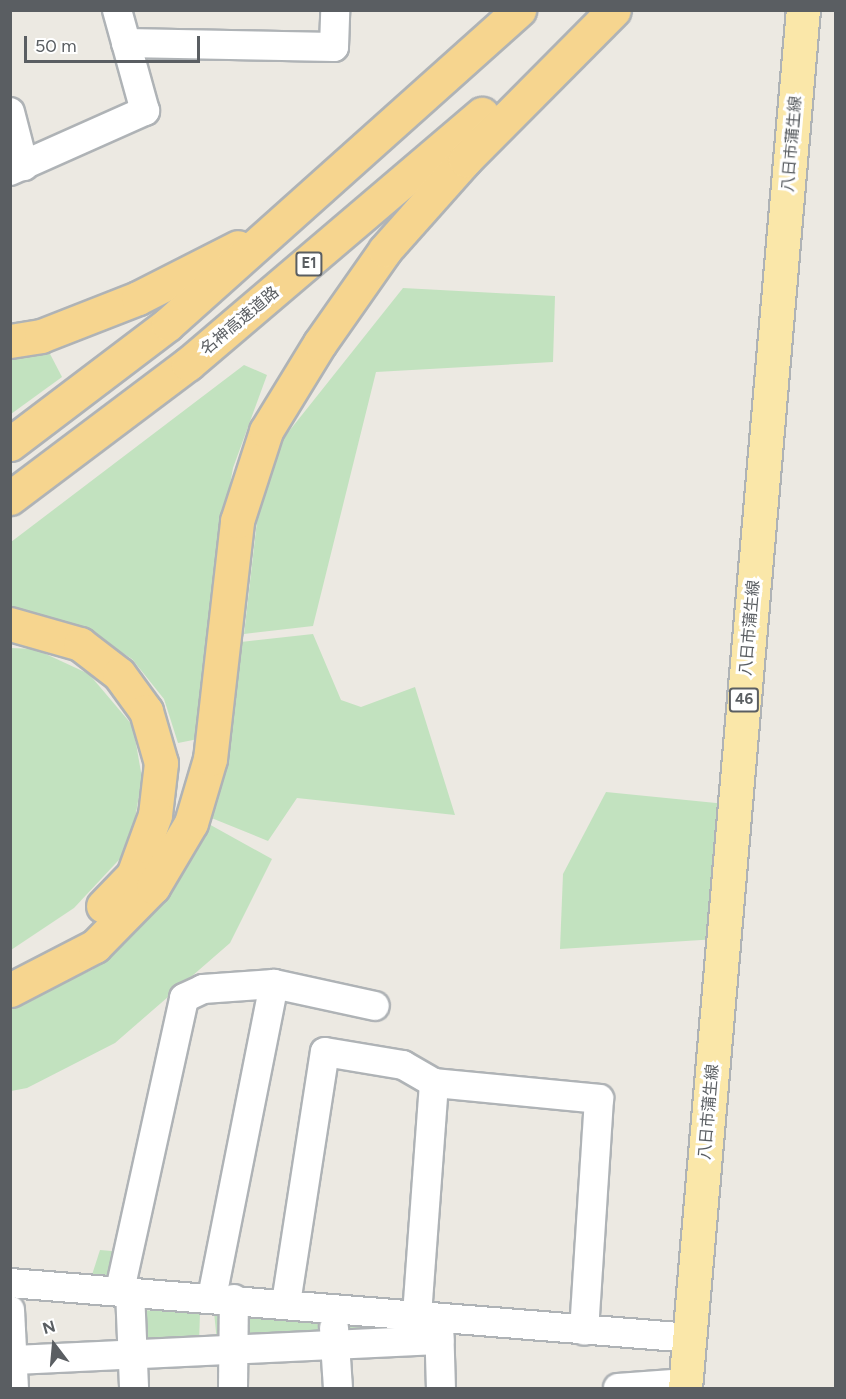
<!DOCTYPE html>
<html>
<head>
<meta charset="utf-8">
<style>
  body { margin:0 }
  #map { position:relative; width:846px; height:1399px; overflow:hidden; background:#ece9e2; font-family:Figtree,"Noto Sans JP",sans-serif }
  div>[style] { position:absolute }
  .green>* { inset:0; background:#c2e2bf }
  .roads { filter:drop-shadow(2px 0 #afb3b6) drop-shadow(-2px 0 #afb3b6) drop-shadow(0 2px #afb3b6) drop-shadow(0 -2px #afb3b6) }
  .minor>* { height:28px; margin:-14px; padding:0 14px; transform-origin:14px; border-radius:14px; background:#fff }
  .primary>* { height:33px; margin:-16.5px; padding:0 16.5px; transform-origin:16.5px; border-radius:16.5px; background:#fae7a9 }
  .motorway>* { height:33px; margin:-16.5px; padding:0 16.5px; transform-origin:16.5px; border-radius:16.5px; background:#f6d58f }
  span { translate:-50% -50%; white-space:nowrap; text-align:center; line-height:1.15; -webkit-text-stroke:6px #fff; paint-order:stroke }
  .shield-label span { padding:2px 4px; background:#fff; border:2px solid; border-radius:4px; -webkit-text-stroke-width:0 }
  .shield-label { font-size:15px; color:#5a5e62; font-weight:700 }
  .street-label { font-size:16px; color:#5a5e62 }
  .frame { position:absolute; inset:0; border:12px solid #5a5e62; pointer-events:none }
  .north { position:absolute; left:24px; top:1315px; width:60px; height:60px; -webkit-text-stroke:4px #fff; paint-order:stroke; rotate:344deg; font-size:16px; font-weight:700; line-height:24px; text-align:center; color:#5a5e62 }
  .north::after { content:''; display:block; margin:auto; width:21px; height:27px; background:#5a5e62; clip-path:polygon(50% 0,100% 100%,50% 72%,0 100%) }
  .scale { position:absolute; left:24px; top:36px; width:176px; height:27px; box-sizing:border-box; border:3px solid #5a5e62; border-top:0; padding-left:8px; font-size:18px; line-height:21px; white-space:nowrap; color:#5a5e62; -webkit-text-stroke:4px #fff; paint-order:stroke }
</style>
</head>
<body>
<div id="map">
  <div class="green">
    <i style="clip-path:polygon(403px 288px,555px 296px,553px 362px,376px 372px,313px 626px,244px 634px,257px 521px,282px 440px)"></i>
    <i style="clip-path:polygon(48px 350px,62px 377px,11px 414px,11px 357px)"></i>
    <i style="clip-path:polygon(244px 365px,267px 375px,233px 468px,215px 569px,198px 739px,178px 743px,164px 699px,132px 659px,86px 630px,11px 612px,11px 542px)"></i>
    <i style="clip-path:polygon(313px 634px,341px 700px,361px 707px,415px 687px,455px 815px,297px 798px,268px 841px,209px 817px,241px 642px)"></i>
    <i style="clip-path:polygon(11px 648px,35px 649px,89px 674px,133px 726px,142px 778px,130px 848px,74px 908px,11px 950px)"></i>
    <i style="clip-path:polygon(606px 792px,726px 804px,717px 939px,560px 949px,563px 874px)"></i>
    <i style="clip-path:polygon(207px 823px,272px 859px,230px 943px,115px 1043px,27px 1088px,11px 1091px,11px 1003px,92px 970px,152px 914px)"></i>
    <i style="clip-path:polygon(100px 1250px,123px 1252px,115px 1282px,91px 1278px)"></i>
    <i style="clip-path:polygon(119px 1309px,200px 1313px,199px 1343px,121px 1345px)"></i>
    <i style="clip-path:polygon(214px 1312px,404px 1327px,217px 1342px)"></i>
  </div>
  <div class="roads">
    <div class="minor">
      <i style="left:126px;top:43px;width:208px;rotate:1.1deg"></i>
      <i style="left:334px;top:47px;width:37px;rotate:-88deg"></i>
      <i style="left:10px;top:112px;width:56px;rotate:75.5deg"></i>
      <i style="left:10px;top:171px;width:148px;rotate:-24deg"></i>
      <i style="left:145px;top:111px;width:105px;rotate:-105.5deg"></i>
      <i style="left:274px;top:984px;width:103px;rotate:12.3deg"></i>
      <i style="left:10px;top:1283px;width:682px;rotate:4.62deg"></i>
      <i style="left:120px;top:1290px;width:299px;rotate:-77.6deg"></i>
      <i style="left:184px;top:998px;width:21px;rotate:-25deg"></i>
      <i style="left:203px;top:989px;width:71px;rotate:-4deg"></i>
      <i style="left:274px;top:984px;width:320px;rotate:101.2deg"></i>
      <i style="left:130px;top:1291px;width:97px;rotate:87.6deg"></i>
      <i style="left:286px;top:1303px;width:254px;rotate:-81.2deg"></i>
      <i style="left:325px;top:1052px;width:79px;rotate:9.5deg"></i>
      <i style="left:403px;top:1065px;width:36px;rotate:30deg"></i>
      <i style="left:10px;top:1310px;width:78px;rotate:87.1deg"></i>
      <i style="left:417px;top:1315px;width:233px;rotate:-85.8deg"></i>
      <i style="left:434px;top:1083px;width:166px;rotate:5.5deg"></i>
      <i style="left:599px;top:1099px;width:232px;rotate:93.7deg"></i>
      <i style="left:439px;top:1322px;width:66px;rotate:88.3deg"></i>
      <i style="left:334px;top:1328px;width:60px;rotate:86.2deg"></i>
      <i style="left:13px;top:1360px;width:427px;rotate:-2.7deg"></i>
      <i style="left:233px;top:1388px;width:89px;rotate:-89.4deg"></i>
      <i style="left:618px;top:1388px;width:68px;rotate:-4.2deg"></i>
    </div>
    <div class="primary">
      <i style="left:685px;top:1388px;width:1383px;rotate:-85.11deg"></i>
    </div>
    <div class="motorway">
      <i style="left:10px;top:341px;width:31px;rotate:-9deg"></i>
      <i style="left:41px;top:336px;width:104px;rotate:-21.4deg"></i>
      <i style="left:138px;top:298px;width:112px;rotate:-27deg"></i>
      <i style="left:10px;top:444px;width:198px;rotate:-37.2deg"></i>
      <i style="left:168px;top:324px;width:471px;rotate:-41.8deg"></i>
      <i style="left:10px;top:498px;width:223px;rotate:-37deg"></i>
      <i style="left:188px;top:364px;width:386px;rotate:-40.4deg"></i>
      <i style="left:10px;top:624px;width:73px;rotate:15.9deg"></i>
      <i style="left:80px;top:644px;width:49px;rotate:37.6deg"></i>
      <i style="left:119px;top:674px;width:46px;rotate:53.9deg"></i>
      <i style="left:146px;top:711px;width:54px;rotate:73.9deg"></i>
      <i style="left:161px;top:763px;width:52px;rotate:96.6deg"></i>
      <i style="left:155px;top:815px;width:64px;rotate:110.1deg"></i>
      <i style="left:133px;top:875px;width:43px;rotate:134.1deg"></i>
      <i style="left:10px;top:990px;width:96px;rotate:-27.4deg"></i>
      <i style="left:95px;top:946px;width:83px;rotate:-45.5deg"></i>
      <i style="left:153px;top:887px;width:74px;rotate:-59.3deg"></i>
      <i style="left:191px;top:823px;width:67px;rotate:-73.5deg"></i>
      <i style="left:210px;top:759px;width:240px;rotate:-83.5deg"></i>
      <i style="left:237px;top:521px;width:95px;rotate:-72.1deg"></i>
      <i style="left:266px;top:431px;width:103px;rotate:-58.5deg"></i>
      <i style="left:320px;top:343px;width:113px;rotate:-55deg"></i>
      <i style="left:385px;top:250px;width:120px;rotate:-48.4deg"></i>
      <i style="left:465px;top:160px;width:211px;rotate:-45.2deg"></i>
    </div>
  </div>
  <div class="shield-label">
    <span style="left:309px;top:264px">E1</span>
    <span style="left:744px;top:700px">46</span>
  </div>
  <div class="street-label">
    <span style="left:792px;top:144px;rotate:-85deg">八日市蒲生線</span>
    <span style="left:240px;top:321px;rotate:-40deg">名神高速道路</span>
    <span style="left:750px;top:628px;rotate:-85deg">八日市蒲生線</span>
    <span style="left:709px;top:1112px;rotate:-85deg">八日市蒲生線</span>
  </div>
  <div class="frame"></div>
  <div class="north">N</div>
  <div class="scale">50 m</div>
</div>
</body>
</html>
